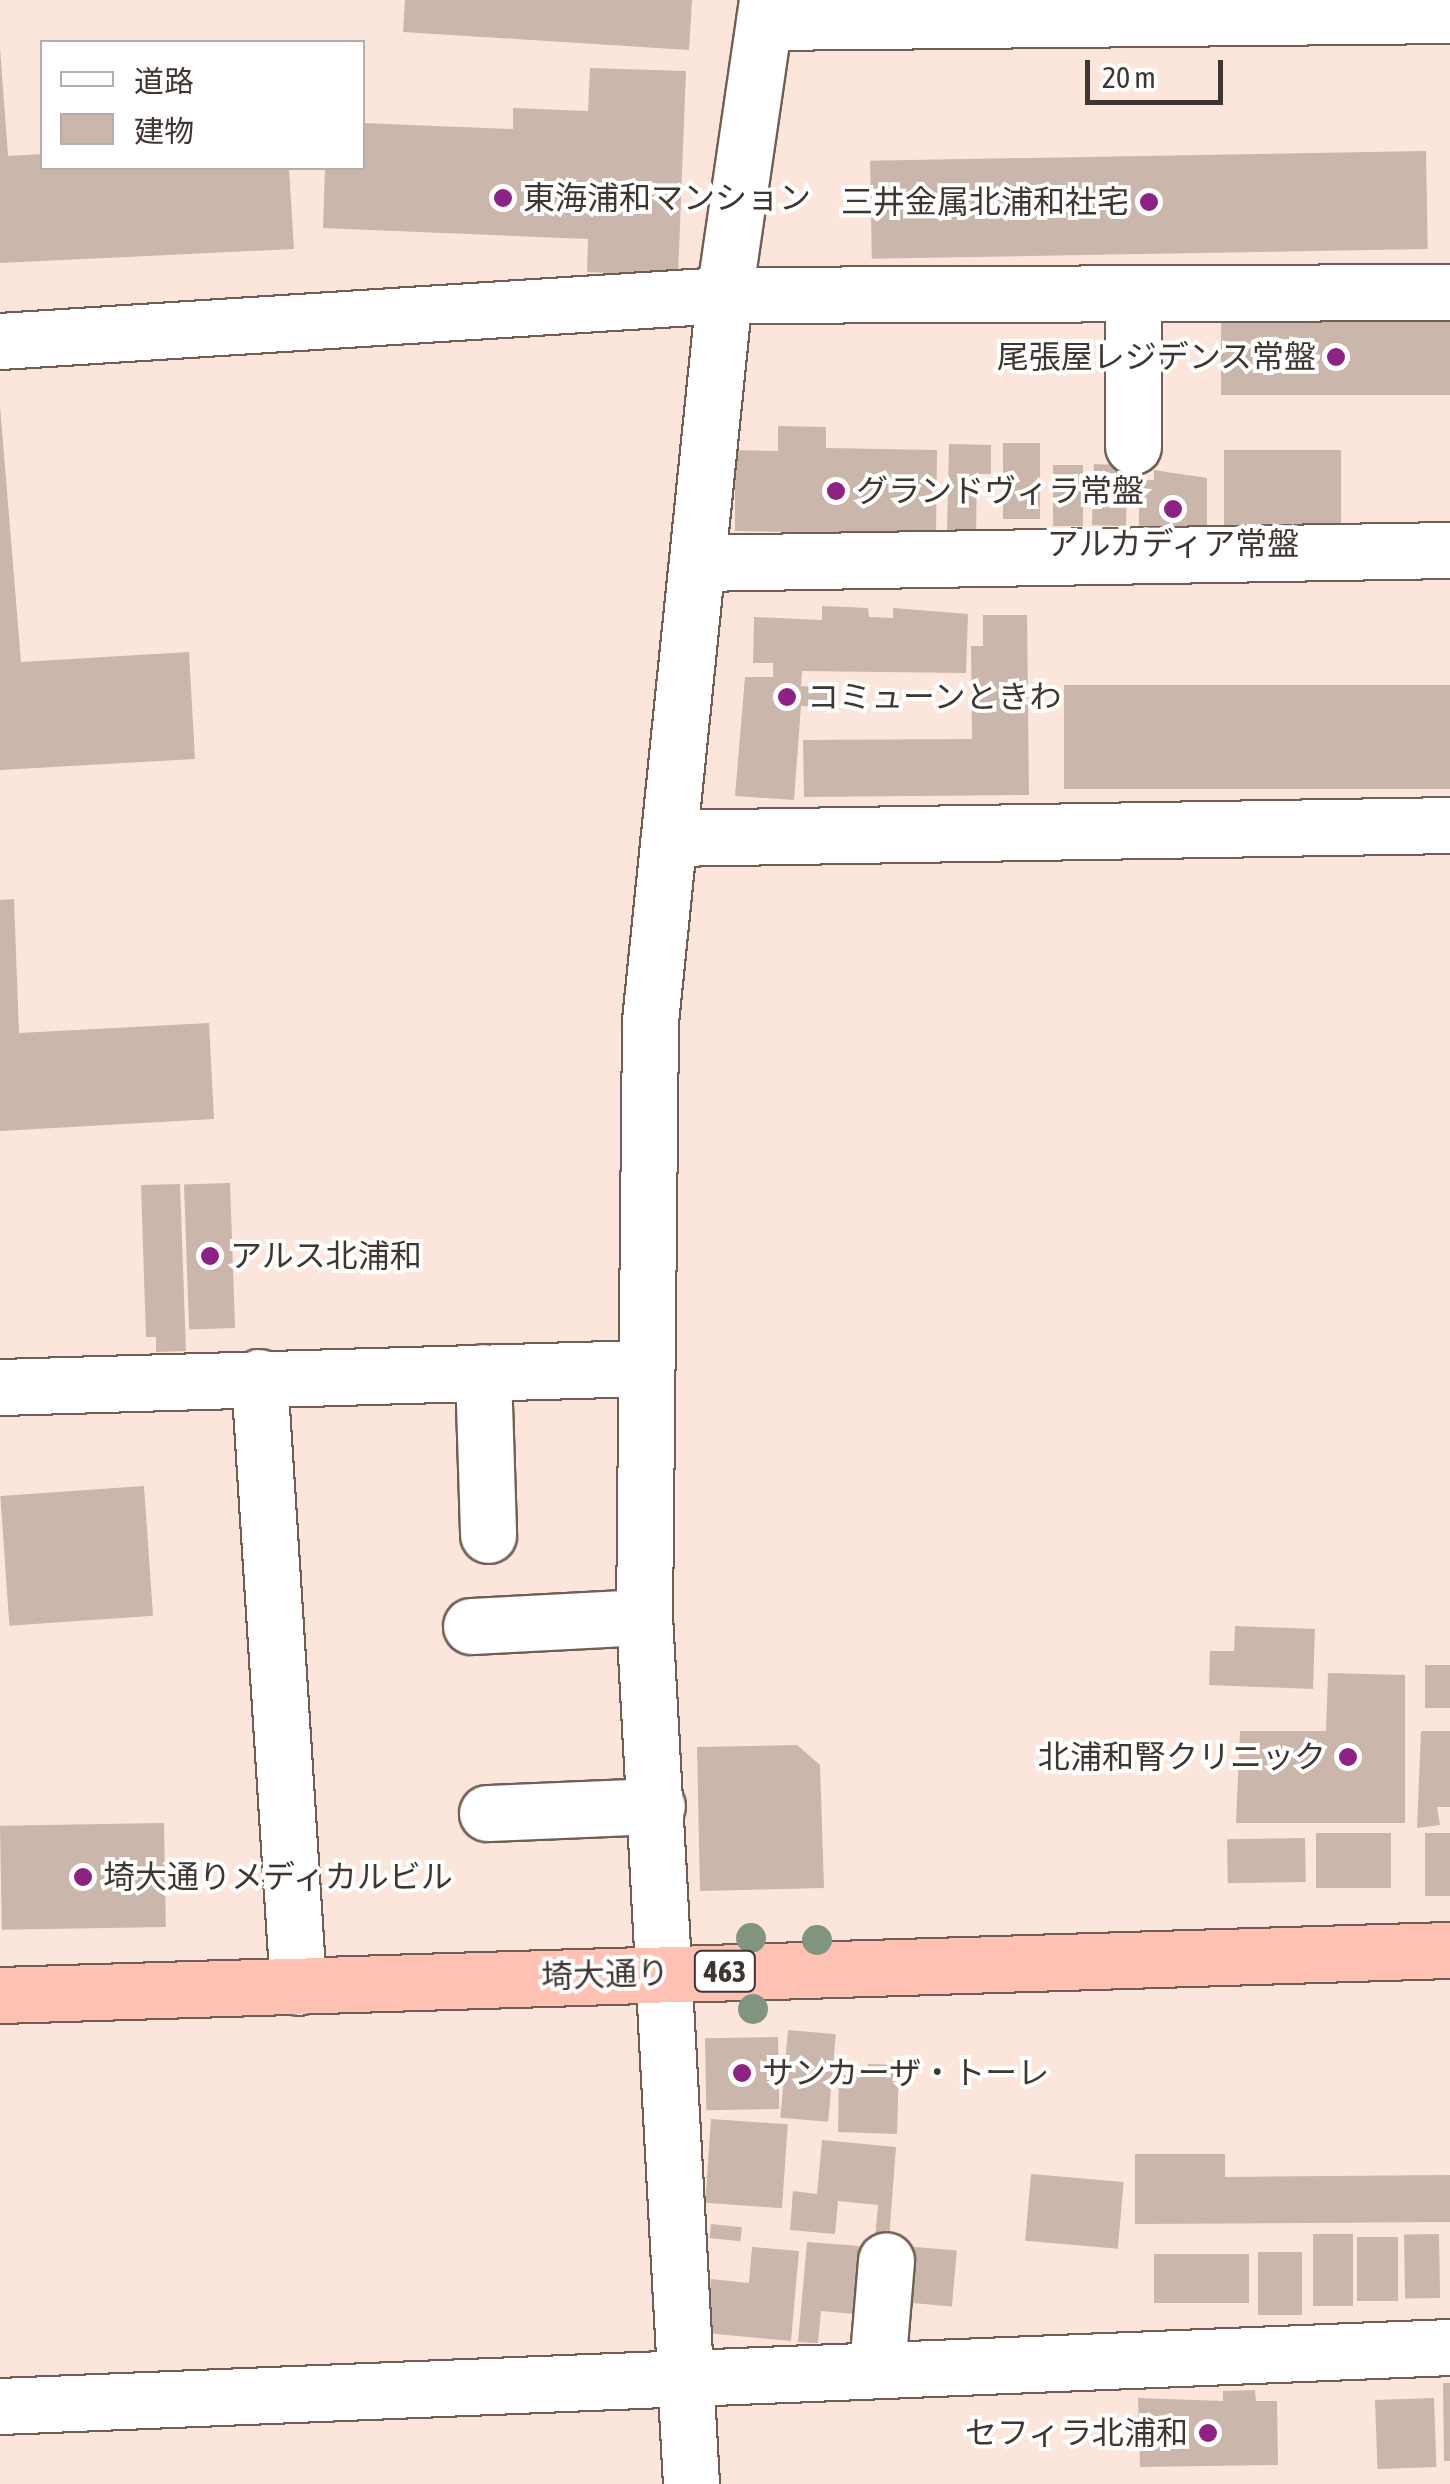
<!DOCTYPE html>
<html>
<head>
<meta charset="utf-8">
<style>
  body { margin:0 }
  #map { position:relative; width:1450px; height:2484px; overflow:hidden; background:#fce6db; font-family:"Asap Condensed","Noto Sans JP",sans-serif }
  div>[style] { position:absolute }
  .building>* { inset:0; background:#cab6aa; transform-origin:0 0 }
  .roads { filter:drop-shadow(2px 0 #715f55) drop-shadow(-2px 0 #715f55) drop-shadow(0 2px #715f55) drop-shadow(0 -2px #715f55) }
  .minor>* { height:55px; margin:-27.5px; padding:0 27.5px; transform-origin:27.5px; border-radius:27.5px; background:#fff }
  .highway>* { height:55px; margin:-27.5px; padding:0 27.5px; transform-origin:27.5px; border-radius:27.5px; background:#ffc1b2 }
  .trees>* { width:30px; height:30px; margin:-15px; border-radius:50%; background:#819480 }
  .dots>* { width:28px; height:28px; translate:-50% -50%; box-sizing:border-box; border:5px solid #fff; border-radius:50% }
  span { translate:-50% -50%; white-space:nowrap; text-align:center; line-height:1.15; -webkit-text-stroke:8px #fff; paint-order:stroke }
  .shield-label span { padding:2px 8px; background:#fff; border:2px solid; border-radius:8px; -webkit-text-stroke-width:0 }
  .shield-label { font-size:30px; color:#3f3632; font-weight:700 }
  .poi-label { font-size:32px; color:#3f3632 }
  .left { translate:0 -50%; text-align:left }
  .right { translate:-100% -50%; text-align:right }
  .street-label { font-size:32px; color:#3f3632 }
  .legend { position:absolute; left:40px; top:40px; width:325px; height:130px; box-sizing:border-box; background:#fff; border:2px solid #b2afad; margin:0; padding:12px 18px; list-style:none; font-size:30px; color:#3f3632 }
  .legend li { display:flex; align-items:center; gap:20px; height:50px }
  .legend b { width:50px; border:2px solid #b2afad }
  .scale { position:absolute; left:1085px; top:60px; width:138px; height:45px; box-sizing:border-box; border:5px solid #3f3632; border-top:0; padding-left:12px; font-size:30px; line-height:35px; white-space:nowrap; color:#3f3632; -webkit-text-stroke:8px #fff; paint-order:stroke }
</style>
</head>
<body>
<div id="map">
  <div class="building">
    <i style="clip-path:polygon(405px 0,692px 0,689px 50px,403px 32px)"></i>
    <i style="clip-path:polygon(0 48px,8px 156px,42px 154px,42px 168px,289px 168px,294px 249px,0 263px)"></i>
    <i style="clip-path:polygon(590px 68px,686px 71px,678px 276px,587px 272px,588px 239px,323px 228px,325px 168px,362px 168px,362px 123px,513px 129px,513px 108px,588px 111px)"></i>
    <i style="left:1426px;top:151px;width:98px;height:556px;rotate:89deg"></i>
    <i style="left:1450px;top:315px;width:80px;height:229px;rotate:90deg"></i>
    <i style="clip-path:polygon(0 406px,21px 662px,189px 652px,195px 759px,0 770px)"></i>
    <i style="clip-path:polygon(778px 426px,826px 427px,826px 448px,937px 450px,936px 534px,735px 531px,735px 450px,778px 451px)"></i>
    <i style="left:1003px;top:443px;width:37px;height:76px"></i>
    <i style="clip-path:polygon(949px 444px,991px 445px,991px 474px,977px 474px,976px 533px,947px 532px)"></i>
    <i style="left:1224px;top:450px;width:117px;height:77px"></i>
    <i style="left:1094px;top:464px;width:34px;height:61px;rotate:2deg"></i>
    <i style="left:1053px;top:465px;width:30px;height:61px"></i>
    <i style="clip-path:polygon(1154px 470px,1207px 478px,1207px 539px,1139px 539px,1139px 480px,1154px 480px)"></i>
    <i style="clip-path:polygon(822px 606px,868px 608px,869px 617px,893px 618px,893px 608px,968px 614px,966px 673px,802px 671px,801px 686px,831px 688px,829px 707px,801px 706px,794px 800px,735px 796px,745px 677px,773px 677px,773px 663px,753px 663px,754px 617px,822px 620px)"></i>
    <i style="clip-path:polygon(983px 615px,1027px 615px,1029px 795px,804px 797px,803px 740px,972px 739px,971px 646px,983px 646px)"></i>
    <i style="left:1450px;top:685px;width:104px;height:386px;rotate:90deg"></i>
    <i style="clip-path:polygon(14px 899px,19px 1033px,209px 1023px,214px 1119px,0 1131px,0 900px)"></i>
    <i style="left:230px;top:1183px;width:145px;height:46px;rotate:88deg"></i>
    <i style="clip-path:polygon(180px 1184px,186px 1351px,156px 1352px,156px 1337px,146px 1337px,141px 1185px)"></i>
    <i style="left:144px;top:1486px;width:130px;height:144px;rotate:86deg"></i>
    <i style="clip-path:polygon(1235px 1626px,1315px 1629px,1313px 1689px,1209px 1685px,1210px 1651px,1234px 1651px)"></i>
    <i style="left:1450px;top:1665px;width:43px;height:25px;rotate:90deg"></i>
    <i style="clip-path:polygon(1328px 1673px,1405px 1675px,1405px 1823px,1236px 1823px,1240px 1731px,1326px 1731px)"></i>
    <i style="clip-path:polygon(1421px 1731px,1450px 1731px,1450px 1807px,1437px 1807px,1440px 1825px,1417px 1828px)"></i>
    <i style="clip-path:polygon(797px 1745px,820px 1765px,824px 1888px,700px 1891px,697px 1747px)"></i>
    <i style="left:164px;top:1823px;width:104px;height:164px;rotate:89deg"></i>
    <i style="left:1316px;top:1833px;width:75px;height:55px"></i>
    <i style="left:1425px;top:1833px;width:25px;height:63px"></i>
    <i style="left:1305px;top:1838px;width:44px;height:78px;rotate:89deg"></i>
    <i style="left:788px;top:2030px;width:48px;height:88px;rotate:5deg"></i>
    <i style="left:778px;top:2037px;width:72px;height:73px;rotate:89deg"></i>
    <i style="clip-path:polygon(868px 2064px,899px 2065px,897px 2134px,838px 2132px,839px 2075px,868px 2076px)"></i>
    <i style="left:711px;top:2119px;width:77px;height:84px;rotate:4deg"></i>
    <i style="clip-path:polygon(822px 2140px,896px 2147px,889px 2239px,875px 2238px,878px 2205px,838px 2201px,835px 2234px,790px 2230px,793px 2191px,817px 2194px)"></i>
    <i style="clip-path:polygon(1135px 2154px,1225px 2154px,1225px 2177px,1450px 2175px,1450px 2222px,1135px 2224px)"></i>
    <i style="left:1031px;top:2174px;width:93px;height:67px;rotate:5deg"></i>
    <i style="left:711px;top:2224px;width:31px;height:14px;rotate:6deg"></i>
    <i style="left:1313px;top:2234px;width:40px;height:72px"></i>
    <i style="left:1439px;top:2234px;width:64px;height:35px;rotate:89deg"></i>
    <i style="left:1357px;top:2237px;width:41px;height:64px"></i>
    <i style="clip-path:polygon(807px 2242px,872px 2247px,866px 2315px,821px 2311px,818px 2343px,798px 2342px)"></i>
    <i style="left:904px;top:2246px;width:53px;height:56px;rotate:5deg"></i>
    <i style="clip-path:polygon(752px 2247px,799px 2251px,791px 2341px,706px 2333px,711px 2279px,749px 2283px)"></i>
    <i style="left:1258px;top:2252px;width:44px;height:63px"></i>
    <i style="left:1249px;top:2254px;width:49px;height:95px;rotate:90deg"></i>
    <i style="clip-path:polygon(1443px 2383px,1450px 2383px,1450px 2461px,1444px 2461px)"></i>
    <i style="clip-path:polygon(1255px 2390px,1256px 2401px,1277px 2401px,1278px 2465px,1140px 2467px,1138px 2398px,1223px 2401px,1223px 2391px)"></i>
    <i style="left:1434px;top:2398px;width:69px;height:59px;rotate:88deg"></i>
  </div>
  <div class="roads">
    <div class="minor">
      <i style="left:764px;top:22px;width:686px;rotate:-0.58deg"></i>
      <i style="left:1133px;top:295px;width:151px;rotate:90deg"></i>
      <i style="left:0;top:341px;width:725px;rotate:-3.64deg"></i>
      <i style="left:724px;top:295px;width:726px;rotate:-0.24deg"></i>
      <i style="left:697px;top:563px;width:753px;rotate:-0.99deg"></i>
      <i style="left:669px;top:838px;width:781px;rotate:-0.95deg"></i>
      <i style="left:483px;top:1372px;width:163px;rotate:88.2deg"></i>
      <i style="left:259px;top:1377px;width:611px;rotate:86.34deg"></i>
      <i style="left:0;top:1387px;width:644px;rotate:-1.69deg"></i>
      <i style="left:471px;top:1626px;width:173px;rotate:-3deg"></i>
      <i style="left:487px;top:1813px;width:170px;rotate:-2.4deg"></i>
      <i style="left:877px;top:2368px;width:108px;rotate:-85.2deg"></i>
      <i style="left:0;top:2406px;width:1451px;rotate:-2.33deg"></i>
      <i style="left:691px;top:2484px;width:868px;rotate:-93.1deg"></i>
      <i style="left:644px;top:1617px;width:596px;rotate:-89.42deg"></i>
      <i style="left:650px;top:1021px;width:730px;rotate:-84.18deg"></i>
      <i style="left:724px;top:295px;width:298px;rotate:-81.7deg"></i>
    </div>
    <div class="highway">
      <i style="left:0;top:1995px;width:1451px;rotate:-1.78deg"></i>
    </div>
  </div>
  <div class="trees">
    <i style="left:751px;top:1938px"></i>
    <i style="left:817px;top:1940px"></i>
    <i style="left:753px;top:2009px"></i>
  </div>
  <div class="dots">
    <i style="left:503px;top:198px;background:#8e2184"></i>
    <i style="left:1149px;top:202px;background:#8e2184"></i>
    <i style="left:1336px;top:357px;background:#8e2184"></i>
    <i style="left:836px;top:491px;background:#8e2184"></i>
    <i style="left:1173px;top:509px;background:#8e2184"></i>
    <i style="left:787px;top:697px;background:#8e2184"></i>
    <i style="left:210px;top:1256px;background:#8e2184"></i>
    <i style="left:1348px;top:1757px;background:#8e2184"></i>
    <i style="left:83px;top:1877px;background:#8e2184"></i>
    <i style="left:742px;top:2073px;background:#8e2184"></i>
    <i style="left:1208px;top:2433px;background:#8e2184"></i>
  </div>
  <div class="shield-label">
    <span style="left:725px;top:1971px">463</span>
  </div>
  <div class="poi-label">
    <span class="left" style="left:523px;top:198px">東海浦和マンション</span>
    <span class="right" style="left:1129px;top:202px">三井金属北浦和社宅</span>
    <span class="right" style="left:1316px;top:357px">尾張屋レジデンス常盤</span>
    <span class="left" style="left:856px;top:491px">グランドヴィラ常盤</span>
    <span style="left:1173px;top:544px">アルカディア常盤</span>
    <span class="left" style="left:807px;top:697px">コミューンときわ</span>
    <span class="left" style="left:230px;top:1256px">アルス北浦和</span>
    <span class="right" style="left:1326px;top:1757px">北浦和腎クリニック</span>
    <span class="left" style="left:103px;top:1877px">埼大通りメディカルビル</span>
    <span class="left" style="left:762px;top:2073px">サンカーザ・トーレ</span>
    <span class="right" style="left:1188px;top:2433px">セフィラ北浦和</span>
  </div>
  <div class="street-label">
    <span style="left:605px;top:1975px;rotate:-2deg">埼大通り</span>
  </div>
  <ul class="legend">
  <li><b style="height:12px;background:#fff"></b>道路</li>
  <li><b style="height:28px;background:#cab6aa"></b>建物</li>
  </ul>
  <div class="scale">20 m</div>
</div>
</body>
</html>
